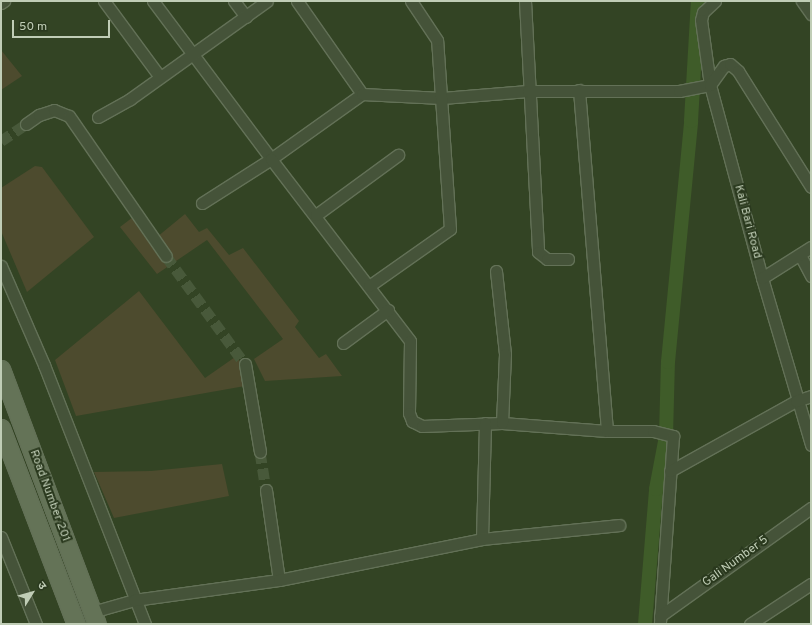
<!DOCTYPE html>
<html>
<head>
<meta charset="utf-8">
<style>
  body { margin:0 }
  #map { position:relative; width:812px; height:625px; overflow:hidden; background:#334424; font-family:Overpass,"Noto Sans Devanagari",sans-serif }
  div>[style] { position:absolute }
  .green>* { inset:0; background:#4d4b2e }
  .canal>* { height:14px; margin:-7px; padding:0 7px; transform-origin:7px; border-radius:7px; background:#3f5c29 }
  .minor-tunnel>* { height:11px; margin-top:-5.5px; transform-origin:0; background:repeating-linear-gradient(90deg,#48593a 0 11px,transparent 0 16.5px) }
  .roads { filter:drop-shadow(1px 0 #637157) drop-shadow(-1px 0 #637157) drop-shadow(0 1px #637157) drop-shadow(0 -1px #637157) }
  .minor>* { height:11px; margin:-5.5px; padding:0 5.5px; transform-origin:5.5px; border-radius:5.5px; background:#455339 }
  .primary>* { height:17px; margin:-8.5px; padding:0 8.5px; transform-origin:8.5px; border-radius:8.5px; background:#647357 }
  span { translate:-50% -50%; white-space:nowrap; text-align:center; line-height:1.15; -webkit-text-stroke:4px #2a391e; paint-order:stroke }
  .street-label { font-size:12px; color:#c0cdb6 }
  .frame { position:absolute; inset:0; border:2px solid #c0cdb6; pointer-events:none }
  .north { position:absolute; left:12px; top:573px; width:40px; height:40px; -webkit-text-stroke:3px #2a391e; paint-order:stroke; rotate:53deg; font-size:11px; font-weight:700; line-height:16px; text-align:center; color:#c0cdb6 }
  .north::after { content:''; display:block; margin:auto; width:14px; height:18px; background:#c0cdb6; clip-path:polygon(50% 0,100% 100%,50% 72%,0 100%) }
  .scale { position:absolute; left:12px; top:20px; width:98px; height:18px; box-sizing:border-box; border:2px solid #c0cdb6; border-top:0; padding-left:5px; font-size:12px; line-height:14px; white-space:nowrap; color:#c0cdb6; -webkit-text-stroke:3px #2a391e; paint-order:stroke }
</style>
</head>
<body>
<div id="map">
  <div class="green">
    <i style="clip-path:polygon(1px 50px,22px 76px,1px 90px)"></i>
    <i style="clip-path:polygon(35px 166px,42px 167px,94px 237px,27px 292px,1px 231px,1px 188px)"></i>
    <i style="clip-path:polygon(137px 214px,157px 237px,185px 214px,199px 232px,207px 228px,229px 255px,243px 248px,299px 321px,295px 327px,319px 358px,326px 354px,342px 376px,265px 381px,254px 359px,283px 339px,207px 240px,157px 274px,120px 227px)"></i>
    <i style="clip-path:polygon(139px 291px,205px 378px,238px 355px,245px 386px,76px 416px,55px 360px)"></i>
    <i style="clip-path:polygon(222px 464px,229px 496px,114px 518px,94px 472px,151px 471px)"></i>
  </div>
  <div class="canal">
    <i style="left:645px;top:624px;width:135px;rotate:-85.3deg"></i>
    <i style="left:656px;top:489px;width:54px;rotate:-79.3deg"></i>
    <i style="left:666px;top:436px;width:74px;rotate:-88.5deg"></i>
    <i style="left:668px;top:362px;width:242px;rotate:-84.5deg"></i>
    <i style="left:691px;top:121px;width:120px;rotate:-86.7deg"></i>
  </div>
  <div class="minor-tunnel">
    <i style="left:1px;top:141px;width:30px;rotate:-34deg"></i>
    <i style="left:166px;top:256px;width:134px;rotate:53.8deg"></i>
    <i style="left:260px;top:452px;width:38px;rotate:81deg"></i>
  </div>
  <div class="roads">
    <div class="minor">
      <i style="left:104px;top:1px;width:94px;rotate:53.6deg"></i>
      <i style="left:153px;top:1px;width:197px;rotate:53.2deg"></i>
      <i style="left:271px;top:159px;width:82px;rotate:147.5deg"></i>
      <i style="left:234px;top:1px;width:20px;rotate:53deg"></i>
      <i style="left:297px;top:1px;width:113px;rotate:55deg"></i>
      <i style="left:362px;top:94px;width:112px;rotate:144.5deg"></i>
      <i style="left:271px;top:159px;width:229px;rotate:52.6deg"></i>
      <i style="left:410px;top:341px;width:72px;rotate:90.8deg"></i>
      <i style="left:409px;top:413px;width:9px;rotate:69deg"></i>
      <i style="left:412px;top:421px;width:11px;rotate:27deg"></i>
      <i style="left:422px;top:426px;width:80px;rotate:-2.1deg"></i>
      <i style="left:502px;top:423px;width:105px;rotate:4.4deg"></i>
      <i style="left:607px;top:431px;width:46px"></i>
      <i style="left:653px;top:431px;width:21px;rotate:14deg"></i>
      <i style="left:673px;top:436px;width:188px;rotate:94deg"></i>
      <i style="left:525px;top:1px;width:251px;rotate:87deg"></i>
      <i style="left:538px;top:252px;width:11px;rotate:38deg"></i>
      <i style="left:547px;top:259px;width:21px"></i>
      <i style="left:715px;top:1px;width:16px;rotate:137deg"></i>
      <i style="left:703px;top:12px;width:8px;rotate:104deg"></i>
      <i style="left:701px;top:20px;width:66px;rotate:82.1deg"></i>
      <i style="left:710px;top:85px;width:200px;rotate:74.9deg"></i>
      <i style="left:762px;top:278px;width:174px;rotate:73.6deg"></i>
      <i style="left:802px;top:1px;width:16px;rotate:55deg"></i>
      <i style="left:1px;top:3px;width:4px;rotate:-34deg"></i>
      <i style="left:579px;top:90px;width:342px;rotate:85.3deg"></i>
      <i style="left:362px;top:94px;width:80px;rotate:2.9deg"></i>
      <i style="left:442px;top:98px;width:86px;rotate:-4.7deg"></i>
      <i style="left:528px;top:91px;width:151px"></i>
      <i style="left:679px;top:91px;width:32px;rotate:-11deg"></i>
      <i style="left:710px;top:85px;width:24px;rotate:-54deg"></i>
      <i style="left:724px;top:66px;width:6px;rotate:-18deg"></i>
      <i style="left:730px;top:64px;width:11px;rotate:41deg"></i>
      <i style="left:738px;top:71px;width:137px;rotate:57.8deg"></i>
      <i style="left:98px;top:117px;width:37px;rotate:-29deg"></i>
      <i style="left:130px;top:99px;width:168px;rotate:-35.6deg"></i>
      <i style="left:26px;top:124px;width:16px;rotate:-35deg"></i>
      <i style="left:39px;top:115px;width:16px;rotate:-18deg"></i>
      <i style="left:54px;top:110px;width:16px;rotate:22deg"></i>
      <i style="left:69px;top:116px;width:170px;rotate:55.3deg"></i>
      <i style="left:316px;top:215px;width:102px;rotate:-36.2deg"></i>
      <i style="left:800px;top:255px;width:24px;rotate:62deg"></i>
      <i style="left:1px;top:266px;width:108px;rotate:66.5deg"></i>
      <i style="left:44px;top:365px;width:278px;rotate:68.7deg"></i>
      <i style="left:496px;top:271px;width:83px;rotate:83.8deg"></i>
      <i style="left:505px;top:354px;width:69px;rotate:92.5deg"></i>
      <i style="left:762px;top:278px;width:58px;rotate:-32.3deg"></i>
      <i style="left:369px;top:286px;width:99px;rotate:-35.1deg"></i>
      <i style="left:450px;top:229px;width:189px;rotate:-93.9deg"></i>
      <i style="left:437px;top:40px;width:47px;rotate:-123.7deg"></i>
      <i style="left:343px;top:343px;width:56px;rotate:-36.3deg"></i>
      <i style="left:245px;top:364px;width:89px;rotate:80.3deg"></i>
      <i style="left:670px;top:471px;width:144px;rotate:-29.1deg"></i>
      <i style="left:796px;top:401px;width:16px;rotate:-18deg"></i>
      <i style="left:266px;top:490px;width:91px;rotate:81.8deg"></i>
      <i style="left:1px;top:537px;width:94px;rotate:68.1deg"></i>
      <i style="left:482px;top:539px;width:116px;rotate:-88.5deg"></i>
      <i style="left:92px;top:612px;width:44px;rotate:-15.9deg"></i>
      <i style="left:134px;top:600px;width:146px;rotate:-7.9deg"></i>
      <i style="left:279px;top:580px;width:207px;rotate:-11.4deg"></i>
      <i style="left:482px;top:539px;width:138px;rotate:-5.8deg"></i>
      <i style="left:660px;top:616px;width:186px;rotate:-35.6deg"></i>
      <i style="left:750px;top:624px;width:73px;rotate:-33.3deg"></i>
    </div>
    <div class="primary">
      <i style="left:1px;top:369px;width:272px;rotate:69.4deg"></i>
      <i style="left:1px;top:428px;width:210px;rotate:69.1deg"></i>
    </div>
  </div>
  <div class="street-label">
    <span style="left:747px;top:222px;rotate:75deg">Kali Bari Road</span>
    <span style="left:49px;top:496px;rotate:70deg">Road Number 201</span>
    <span style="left:736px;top:562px;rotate:-36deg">Gali Number 5</span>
  </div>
  <div class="frame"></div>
  <div class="north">उ</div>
  <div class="scale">50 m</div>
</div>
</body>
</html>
